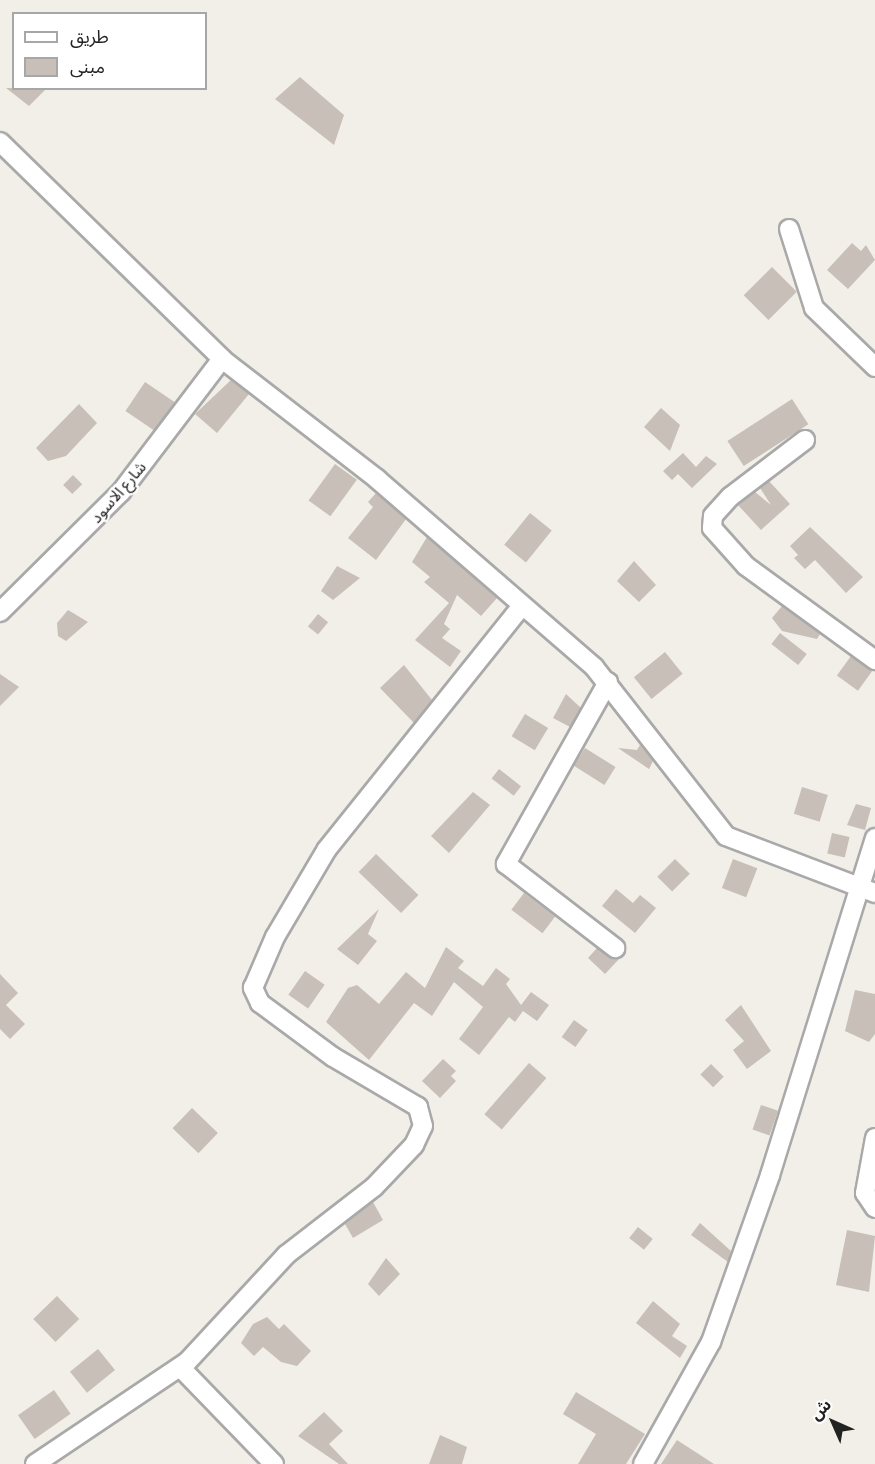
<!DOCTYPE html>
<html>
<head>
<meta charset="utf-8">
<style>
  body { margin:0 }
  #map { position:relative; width:875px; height:1464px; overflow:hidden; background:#f2efe9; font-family:Commissioner,"Noto Sans Arabic",sans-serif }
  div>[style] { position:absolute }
  .building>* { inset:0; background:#c7bfb8; transform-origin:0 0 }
  .roads { filter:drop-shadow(2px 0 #a9a9a9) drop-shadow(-2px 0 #a9a9a9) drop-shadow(0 2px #a9a9a9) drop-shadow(0 -2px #a9a9a9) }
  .minor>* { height:18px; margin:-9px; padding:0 9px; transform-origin:9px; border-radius:9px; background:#fff }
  span { translate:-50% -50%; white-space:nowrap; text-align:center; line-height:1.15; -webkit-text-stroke:4.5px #fff; paint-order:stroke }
  .street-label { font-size:16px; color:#222 }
  .legend { position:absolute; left:12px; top:12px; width:195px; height:78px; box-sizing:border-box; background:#fff; border:2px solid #a7a7a7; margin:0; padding:8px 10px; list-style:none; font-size:18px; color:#222 }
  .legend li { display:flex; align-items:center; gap:12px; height:30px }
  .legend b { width:30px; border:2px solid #a7a7a7 }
  .north { position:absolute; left:803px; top:1392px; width:60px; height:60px; -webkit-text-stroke:4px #fff; paint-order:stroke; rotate:315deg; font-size:16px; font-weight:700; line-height:24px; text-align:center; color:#222 }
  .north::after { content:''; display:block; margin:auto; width:21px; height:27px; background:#222; clip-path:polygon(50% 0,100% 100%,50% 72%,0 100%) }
</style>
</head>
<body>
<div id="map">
  <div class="building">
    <i style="clip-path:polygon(300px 77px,344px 115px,334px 145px,275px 99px)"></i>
    <i style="clip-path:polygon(6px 88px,47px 88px,29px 106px)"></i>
    <i style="clip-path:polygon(852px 243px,861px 251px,866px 245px,875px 260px,848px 289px,827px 270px)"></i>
    <i style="left:772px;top:267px;width:35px;height:40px;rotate:45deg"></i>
    <i style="clip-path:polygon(231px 380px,249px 394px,217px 433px,195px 414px)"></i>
    <i style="left:145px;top:382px;width:36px;height:35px;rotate:34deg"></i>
    <i style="left:792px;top:399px;width:30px;height:77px;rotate:57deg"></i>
    <i style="clip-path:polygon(79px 404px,97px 423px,66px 456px,48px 461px,36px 448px)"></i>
    <i style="clip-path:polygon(661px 408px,680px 425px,670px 451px,644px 427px)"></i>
    <i style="clip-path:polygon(683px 453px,696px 467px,706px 456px,717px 464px,692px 488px,678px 474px,672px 480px,663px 471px)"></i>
    <i style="left:335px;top:464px;width:27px;height:45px;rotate:36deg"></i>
    <i style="left:73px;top:475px;width:13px;height:14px;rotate:45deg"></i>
    <i style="clip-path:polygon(769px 481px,790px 504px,761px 530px,738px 505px,755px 492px,771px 505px,760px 488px)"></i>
    <i style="clip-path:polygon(376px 493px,406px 519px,376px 560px,348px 538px,373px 507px,368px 502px)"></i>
    <i style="left:530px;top:513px;width:28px;height:41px;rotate:39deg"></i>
    <i style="clip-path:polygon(810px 527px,863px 577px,846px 593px,815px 560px,805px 569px,794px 558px,798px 555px,790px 546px)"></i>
    <i style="clip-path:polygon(427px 537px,497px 598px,481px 616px,457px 595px,444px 624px,450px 629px,442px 638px,461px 651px,450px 667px,415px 640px,449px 603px,424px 582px,430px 577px,412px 562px)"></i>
    <i style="clip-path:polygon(634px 561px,656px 585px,639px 602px,617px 581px)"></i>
    <i style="clip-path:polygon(337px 566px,360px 578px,333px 600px,321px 591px)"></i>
    <i style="clip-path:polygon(782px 606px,820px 634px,817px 639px,782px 631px,772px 618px)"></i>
    <i style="clip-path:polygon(68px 610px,88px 622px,66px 641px,58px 636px,57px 623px)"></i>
    <i style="left:318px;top:614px;width:13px;height:16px;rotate:39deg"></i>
    <i style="left:780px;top:633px;width:34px;height:14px;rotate:38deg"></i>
    <i style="left:665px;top:652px;width:28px;height:40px;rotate:51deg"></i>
    <i style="left:851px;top:656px;width:26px;height:24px;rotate:36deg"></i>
    <i style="clip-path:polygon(404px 665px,432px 700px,414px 723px,380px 688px)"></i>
    <i style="clip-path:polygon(0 674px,19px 687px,0 706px)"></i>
    <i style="clip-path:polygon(566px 694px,581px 708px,570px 727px,553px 718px)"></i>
    <i style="left:525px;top:714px;width:27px;height:26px;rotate:31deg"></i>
    <i style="clip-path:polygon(640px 745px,653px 761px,649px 769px,618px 748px,637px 750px)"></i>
    <i style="left:585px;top:748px;width:36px;height:21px;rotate:32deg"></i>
    <i style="left:499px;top:769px;width:28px;height:12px;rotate:38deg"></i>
    <i style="left:802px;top:787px;width:27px;height:28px;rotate:17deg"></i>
    <i style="clip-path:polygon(473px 792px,490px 805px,449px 853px,431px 836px)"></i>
    <i style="clip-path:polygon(856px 804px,871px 808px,865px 830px,847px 825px)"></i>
    <i style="left:832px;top:833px;width:18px;height:21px;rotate:13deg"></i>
    <i style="left:376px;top:854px;width:59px;height:25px;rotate:44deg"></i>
    <i style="left:675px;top:859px;width:21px;height:25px;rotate:45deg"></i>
    <i style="left:733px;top:859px;width:26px;height:31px;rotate:21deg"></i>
    <i style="clip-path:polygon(616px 889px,633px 903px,640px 895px,656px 908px,635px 933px,602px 906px)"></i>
    <i style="left:524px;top:893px;width:39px;height:21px;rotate:37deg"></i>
    <i style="clip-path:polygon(379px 909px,368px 934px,377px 941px,358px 965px,337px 949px)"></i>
    <i style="clip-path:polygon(446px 947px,464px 961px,458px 968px,483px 986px,496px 968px,510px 979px,506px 984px,521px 1005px,531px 992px,549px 1005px,537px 1021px,523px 1011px,515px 1022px,509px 1017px,479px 1055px,459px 1039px,483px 1007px,454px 982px,432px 1016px,414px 1003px,369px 1060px,326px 1022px,348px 988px,357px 985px,379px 1004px,406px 972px,425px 988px)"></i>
    <i style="clip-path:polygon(597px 948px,620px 958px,605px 974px,588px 958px)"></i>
    <i style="left:305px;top:971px;width:24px;height:29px;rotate:35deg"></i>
    <i style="clip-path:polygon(0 974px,18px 993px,6px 1005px,25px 1024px,10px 1039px,0 1029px)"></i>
    <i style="clip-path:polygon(855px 990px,875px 994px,875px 1034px,869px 1042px,845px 1031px)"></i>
    <i style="clip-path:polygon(741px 1005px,771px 1051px,747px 1069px,733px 1050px,744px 1041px,725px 1020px)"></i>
    <i style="left:574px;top:1020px;width:17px;height:21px;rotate:36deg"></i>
    <i style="clip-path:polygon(443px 1059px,456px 1071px,451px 1076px,456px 1081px,440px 1098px,422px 1081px)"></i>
    <i style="left:529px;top:1063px;width:23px;height:68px;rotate:41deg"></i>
    <i style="left:711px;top:1064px;width:18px;height:15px;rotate:45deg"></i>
    <i style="left:761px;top:1105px;width:18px;height:26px;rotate:19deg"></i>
    <i style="left:192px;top:1108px;width:36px;height:28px;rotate:44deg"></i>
    <i style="clip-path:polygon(373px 1202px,383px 1220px,353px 1238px,345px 1224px)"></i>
    <i style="clip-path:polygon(700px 1223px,731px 1251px,728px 1262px,691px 1235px)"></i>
    <i style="left:638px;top:1227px;width:19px;height:14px;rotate:39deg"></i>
    <i style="clip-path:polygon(847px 1230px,875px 1236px,869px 1292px,836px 1285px)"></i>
    <i style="clip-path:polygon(386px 1258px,400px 1274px,379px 1296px,368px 1284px)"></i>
    <i style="left:57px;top:1296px;width:32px;height:33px;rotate:46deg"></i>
    <i style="clip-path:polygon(653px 1301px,680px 1324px,672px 1336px,687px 1346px,680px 1358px,636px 1323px)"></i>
    <i style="clip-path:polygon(267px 1317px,279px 1329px,284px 1324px,311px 1351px,297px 1366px,281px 1362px,263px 1347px,254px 1356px,241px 1343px,253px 1324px)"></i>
    <i style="left:98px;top:1349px;width:27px;height:36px;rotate:51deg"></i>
    <i style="left:54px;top:1390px;width:29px;height:44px;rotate:55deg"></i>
    <i style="clip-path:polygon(576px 1392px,645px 1434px,626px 1464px,578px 1464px,596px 1434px,563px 1414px)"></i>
    <i style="clip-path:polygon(324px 1412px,343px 1431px,329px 1444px,348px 1464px,339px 1464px,298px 1436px)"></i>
    <i style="clip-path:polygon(440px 1435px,467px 1447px,462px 1464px,429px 1464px)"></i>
    <i style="clip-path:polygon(677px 1440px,714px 1464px,661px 1464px)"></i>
  </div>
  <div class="roads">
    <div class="minor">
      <i style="left:0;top:142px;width:310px;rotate:44.3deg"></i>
      <i style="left:222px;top:359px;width:196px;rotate:37.7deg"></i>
      <i style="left:377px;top:479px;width:287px;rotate:40.9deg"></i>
      <i style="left:594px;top:667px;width:214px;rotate:52deg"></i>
      <i style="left:726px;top:836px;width:160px;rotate:20.9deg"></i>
      <i style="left:789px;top:229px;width:83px;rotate:72.4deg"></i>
      <i style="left:814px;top:308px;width:85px;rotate:44deg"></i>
      <i style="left:805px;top:440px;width:94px;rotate:142.8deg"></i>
      <i style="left:730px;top:497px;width:25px;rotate:132deg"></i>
      <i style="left:713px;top:516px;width:12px;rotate:95deg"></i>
      <i style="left:712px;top:528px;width:51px;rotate:48.2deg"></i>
      <i style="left:746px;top:566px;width:160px;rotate:36.1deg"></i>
      <i style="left:0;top:612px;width:170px;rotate:-44.8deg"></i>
      <i style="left:121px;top:492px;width:167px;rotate:-52.8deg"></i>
      <i style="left:608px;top:682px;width:209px;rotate:119.3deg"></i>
      <i style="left:506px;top:864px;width:138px;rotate:37.6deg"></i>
      <i style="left:875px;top:1138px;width:56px;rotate:100.3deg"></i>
      <i style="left:865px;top:1193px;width:18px;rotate:56deg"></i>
      <i style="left:180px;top:1367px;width:135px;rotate:45.9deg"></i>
      <i style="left:35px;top:1464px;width:183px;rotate:-33.9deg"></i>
      <i style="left:187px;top:1362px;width:146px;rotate:-47.2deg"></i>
      <i style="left:286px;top:1255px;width:111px;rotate:-37.7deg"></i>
      <i style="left:374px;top:1187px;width:58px;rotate:-46.4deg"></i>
      <i style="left:414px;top:1145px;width:21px;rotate:-65deg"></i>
      <i style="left:423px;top:1126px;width:20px;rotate:-105deg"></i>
      <i style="left:418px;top:1107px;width:99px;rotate:-149.5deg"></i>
      <i style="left:333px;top:1057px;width:91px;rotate:-143.5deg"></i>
      <i style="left:260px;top:1003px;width:17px;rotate:-115deg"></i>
      <i style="left:253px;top:988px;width:56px;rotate:-66.7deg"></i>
      <i style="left:275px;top:937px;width:102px;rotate:-59.4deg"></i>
      <i style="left:327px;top:849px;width:310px;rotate:-51.3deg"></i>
      <i style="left:643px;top:1464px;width:140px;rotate:-60.9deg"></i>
      <i style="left:711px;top:1342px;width:177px;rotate:-70.5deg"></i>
      <i style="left:770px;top:1175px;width:353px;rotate:-72.7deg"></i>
    </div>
  </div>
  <div class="street-label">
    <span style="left:118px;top:492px;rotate:-49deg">شارع الاسود</span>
  </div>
  <ul class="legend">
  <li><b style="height:8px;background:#fff"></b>طريق</li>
  <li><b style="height:16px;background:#c7bfb8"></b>مبنى</li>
  </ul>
  <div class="north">ش</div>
</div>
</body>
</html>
